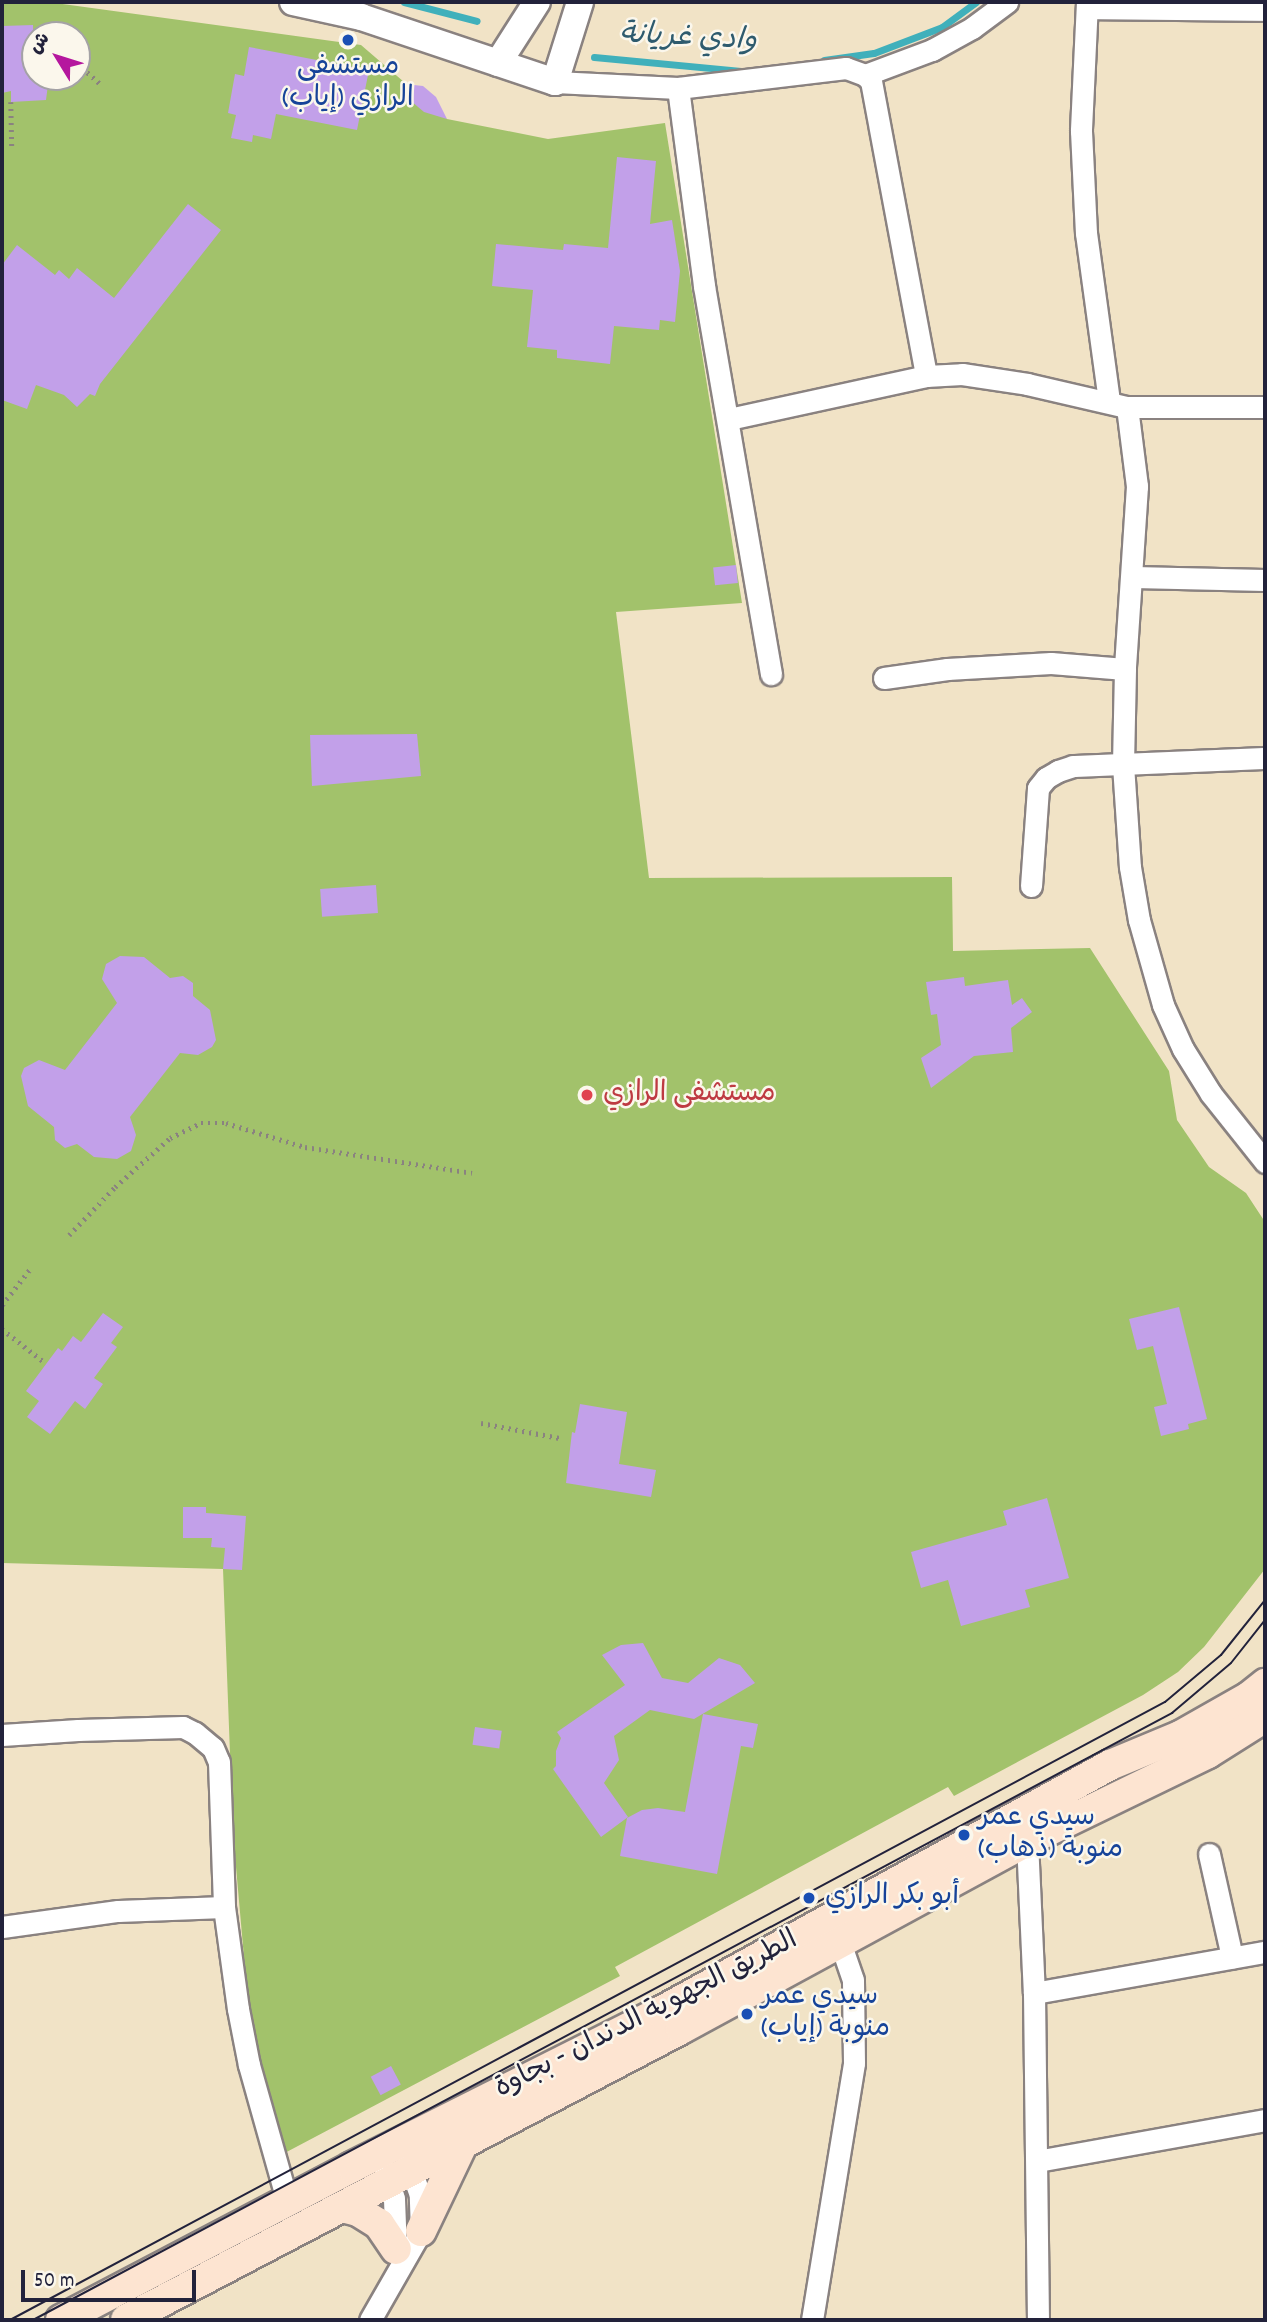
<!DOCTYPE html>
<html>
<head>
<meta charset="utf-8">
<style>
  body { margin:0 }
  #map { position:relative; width:1267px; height:2322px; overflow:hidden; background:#f1e3c6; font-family:Dekko,"Playpen Sans Arabic",sans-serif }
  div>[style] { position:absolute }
  .green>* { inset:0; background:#a2c26b }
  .stream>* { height:7px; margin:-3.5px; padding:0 3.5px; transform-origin:3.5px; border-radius:3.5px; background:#40b0bb }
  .building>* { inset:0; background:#c2a0e9; transform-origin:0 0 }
  .path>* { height:4.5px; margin-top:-2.25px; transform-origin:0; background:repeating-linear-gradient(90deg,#8a8280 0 2px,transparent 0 7px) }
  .roads { filter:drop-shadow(2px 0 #8a8280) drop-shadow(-2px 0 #8a8280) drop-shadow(0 2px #8a8280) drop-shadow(0 -2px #8a8280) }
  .minor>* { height:21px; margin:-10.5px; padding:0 10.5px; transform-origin:10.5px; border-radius:10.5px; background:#fff }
  .tertiary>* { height:26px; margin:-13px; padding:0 13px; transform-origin:13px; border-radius:13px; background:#fff }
  .secondary>* { height:30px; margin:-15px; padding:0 15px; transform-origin:15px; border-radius:15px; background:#fde4d1 }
  .tram>* { height:2px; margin:-1px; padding:0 1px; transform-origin:1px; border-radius:1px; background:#22223b }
  .dots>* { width:19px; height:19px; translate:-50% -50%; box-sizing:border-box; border:4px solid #fbf7ec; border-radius:50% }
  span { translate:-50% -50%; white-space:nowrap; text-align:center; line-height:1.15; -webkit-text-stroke:5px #fbf7ec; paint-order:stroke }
  .transit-label { font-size:28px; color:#164399 }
  .left { translate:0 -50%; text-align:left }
  .health-label { font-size:28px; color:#be3a42 }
  .street-label { font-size:28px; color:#22223b }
  .water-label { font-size:30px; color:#2e5b6e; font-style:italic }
  .frame { position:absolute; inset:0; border:4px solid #22223b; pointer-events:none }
  .north { position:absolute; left:21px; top:21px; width:70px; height:70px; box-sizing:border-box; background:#fbf7ec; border:2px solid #a4a2a5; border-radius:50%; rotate:308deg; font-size:19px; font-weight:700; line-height:28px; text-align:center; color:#22223b }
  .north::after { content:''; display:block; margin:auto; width:24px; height:32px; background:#b5179e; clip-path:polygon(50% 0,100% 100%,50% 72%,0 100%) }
  .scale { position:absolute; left:21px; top:2270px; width:175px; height:32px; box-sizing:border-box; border:4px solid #22223b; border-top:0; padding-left:9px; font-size:21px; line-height:24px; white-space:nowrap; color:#22223b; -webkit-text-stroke:5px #fbf7ec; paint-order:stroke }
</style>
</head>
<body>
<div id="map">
  <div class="green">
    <i style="clip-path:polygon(evenodd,2px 2px,48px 2px,361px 45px,447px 119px,548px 139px,665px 123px,742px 603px,616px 612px,649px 878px,952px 877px,953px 951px,1090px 948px,1169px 1071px,1177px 1120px,1209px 1167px,1246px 1193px,1265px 1222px,1265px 1569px,1204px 1647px,1178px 1672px,1143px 1695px,954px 1796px,948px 1787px,615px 1967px,620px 1976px,279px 2156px,249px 2014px,233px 1833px,223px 1569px,2px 1563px,2px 2px,35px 35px,77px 35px,77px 77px,35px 77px,35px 35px)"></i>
  </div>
  <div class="stream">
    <i style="left:404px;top:2px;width:75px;rotate:14.6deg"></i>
    <i style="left:594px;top:57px;width:150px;rotate:5.4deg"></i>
    <i style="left:824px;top:60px;width:50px;rotate:-8deg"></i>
    <i style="left:874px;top:53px;width:73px;rotate:-20.9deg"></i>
    <i style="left:942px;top:27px;width:42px;rotate:-36.3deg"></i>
  </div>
  <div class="building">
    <i style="clip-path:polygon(33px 25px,35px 77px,49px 77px,46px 100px,11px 102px,11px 91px,2px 93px,2px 26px)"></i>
    <i style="clip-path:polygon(249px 47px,369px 70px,357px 130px,276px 114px,271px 139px,253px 135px,252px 142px,231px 138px,236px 115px,228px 113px,235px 74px,244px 76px)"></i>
    <i style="clip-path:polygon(405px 84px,423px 86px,436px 97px,447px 119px,424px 112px,411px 101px)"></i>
    <i style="clip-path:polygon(617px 157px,656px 161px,650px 224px,672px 220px,680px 271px,675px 322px,660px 320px,659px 330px,614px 326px,610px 364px,557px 358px,557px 350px,527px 347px,533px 290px,492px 286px,496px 244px,563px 250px,564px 244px,608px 248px)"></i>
    <i style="clip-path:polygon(188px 204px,221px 230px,100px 384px,95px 396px,90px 394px,77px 407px,64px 395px,36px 385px,27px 409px,2px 400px,2px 265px,17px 245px,55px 275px,59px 270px,69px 279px,77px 268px,114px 298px)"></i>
    <i style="left:736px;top:565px;width:18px;height:23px;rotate:84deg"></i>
    <i style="clip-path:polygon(417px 734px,421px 776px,312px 786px,310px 735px)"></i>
    <i style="left:376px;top:885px;width:28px;height:56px;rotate:86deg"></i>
    <i style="clip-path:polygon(120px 956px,144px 957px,170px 978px,183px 976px,193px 983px,193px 996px,210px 1010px,216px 1040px,212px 1047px,198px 1055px,180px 1053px,130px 1117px,136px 1135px,131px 1151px,117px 1159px,94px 1157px,77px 1144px,65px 1148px,55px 1140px,54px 1127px,28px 1106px,21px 1076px,24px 1068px,39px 1060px,65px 1070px,117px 1003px,102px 979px,106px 964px)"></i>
    <i style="clip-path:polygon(964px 977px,965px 986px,1008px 980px,1012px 1005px,1022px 998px,1032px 1012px,1011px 1028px,1013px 1052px,974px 1056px,931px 1088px,921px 1058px,941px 1045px,937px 1014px,931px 1015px,926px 982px)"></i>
    <i style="clip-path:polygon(1179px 1307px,1207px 1419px,1188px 1424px,1189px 1429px,1161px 1436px,1154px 1407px,1167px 1404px,1153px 1346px,1137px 1350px,1129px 1319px)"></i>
    <i style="clip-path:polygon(103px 1313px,123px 1327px,111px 1343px,117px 1347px,94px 1378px,103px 1384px,85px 1409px,75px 1401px,50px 1434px,27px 1417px,39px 1401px,26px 1391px,58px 1348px,62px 1351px,73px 1336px,81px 1342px)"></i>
    <i style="clip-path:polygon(580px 1404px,627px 1412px,619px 1464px,656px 1470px,651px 1497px,566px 1483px,572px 1432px,575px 1433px)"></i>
    <i style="clip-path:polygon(1047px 1498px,1069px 1578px,1025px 1590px,1030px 1607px,961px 1626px,948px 1580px,921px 1588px,911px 1552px,1007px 1525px,1003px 1511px)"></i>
    <i style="clip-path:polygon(183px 1507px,206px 1507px,206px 1513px,246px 1516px,242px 1570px,223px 1569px,225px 1548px,211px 1547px,212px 1538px,183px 1538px)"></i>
    <i style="clip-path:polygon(643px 1643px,662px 1678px,688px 1683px,719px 1658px,740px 1665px,755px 1683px,694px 1719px,650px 1710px,614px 1736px,619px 1760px,604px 1783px,628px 1817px,601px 1837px,553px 1769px,556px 1766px,556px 1751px,561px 1738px,557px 1732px,625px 1685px,602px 1655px,621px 1645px)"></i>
    <i style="clip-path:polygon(703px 1714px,758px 1724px,753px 1748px,741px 1746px,717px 1874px,620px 1856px,627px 1818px,642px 1810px,658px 1808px,685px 1812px)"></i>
    <i style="left:475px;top:1727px;width:27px;height:18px;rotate:8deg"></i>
    <i style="left:391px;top:2066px;width:21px;height:23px;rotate:62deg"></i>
  </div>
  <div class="path">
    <i style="left:34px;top:52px;width:1px"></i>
    <i style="left:77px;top:63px;width:31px;rotate:42deg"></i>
    <i style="left:11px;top:102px;width:48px;rotate:88.8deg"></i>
    <i style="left:69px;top:1235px;width:66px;rotate:-46.2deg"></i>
    <i style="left:115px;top:1187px;width:74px;rotate:-41.7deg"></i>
    <i style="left:170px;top:1138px;width:34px;rotate:-26deg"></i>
    <i style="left:201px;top:1123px;width:25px"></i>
    <i style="left:226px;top:1123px;width:83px;rotate:16.9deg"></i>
    <i style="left:305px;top:1147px;width:169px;rotate:8.8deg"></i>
    <i style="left:2px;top:1305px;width:46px;rotate:-52.1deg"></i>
    <i style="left:2px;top:1329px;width:52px;rotate:38deg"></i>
    <i style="left:481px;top:1423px;width:80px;rotate:10.8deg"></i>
  </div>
  <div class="roads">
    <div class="minor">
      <i style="left:1087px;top:2px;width:129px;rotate:92.7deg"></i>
      <i style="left:1081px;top:131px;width:102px;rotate:87.2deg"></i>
      <i style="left:1086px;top:233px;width:170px;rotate:82.2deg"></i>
      <i style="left:1087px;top:8px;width:178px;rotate:0.6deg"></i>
      <i style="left:865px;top:75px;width:72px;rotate:-20.5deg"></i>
      <i style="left:932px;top:50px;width:46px;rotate:-28.8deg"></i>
      <i style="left:972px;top:28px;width:44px;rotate:-36.6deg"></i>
      <i style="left:555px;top:82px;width:123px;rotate:2.8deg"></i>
      <i style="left:678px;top:88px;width:169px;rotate:-6.8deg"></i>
      <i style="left:846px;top:68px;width:20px;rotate:20deg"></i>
      <i style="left:865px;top:75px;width:8px;rotate:45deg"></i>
      <i style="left:871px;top:81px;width:300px;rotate:79.4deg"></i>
      <i style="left:678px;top:88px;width:200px;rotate:82.5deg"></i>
      <i style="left:704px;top:286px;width:394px;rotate:80.2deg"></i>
      <i style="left:1127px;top:407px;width:80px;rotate:82.8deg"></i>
      <i style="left:1137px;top:486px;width:183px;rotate:93.8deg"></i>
      <i style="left:1125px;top:669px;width:96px;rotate:91.2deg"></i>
      <i style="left:1123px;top:765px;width:102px;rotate:86.1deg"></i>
      <i style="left:1130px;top:867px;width:54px;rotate:80.4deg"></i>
      <i style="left:1139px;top:920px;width:88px;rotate:74.2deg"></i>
      <i style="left:1163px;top:1005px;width:48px;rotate:65.6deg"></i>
      <i style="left:1183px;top:1049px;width:53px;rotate:58.1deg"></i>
      <i style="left:1211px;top:1094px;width:87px;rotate:51.5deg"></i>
      <i style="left:729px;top:419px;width:202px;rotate:-12.3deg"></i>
      <i style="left:926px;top:376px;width:36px;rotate:-3deg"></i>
      <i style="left:962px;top:374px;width:66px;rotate:8.7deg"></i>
      <i style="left:1027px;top:384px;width:103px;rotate:13deg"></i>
      <i style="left:1127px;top:407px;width:138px"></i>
      <i style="left:1133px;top:577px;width:132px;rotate:1.3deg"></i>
      <i style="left:884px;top:678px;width:64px;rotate:-8.1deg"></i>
      <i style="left:947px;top:669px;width:104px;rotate:-3.3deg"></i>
      <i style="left:1051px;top:663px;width:74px;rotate:4.6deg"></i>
      <i style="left:1031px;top:886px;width:98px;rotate:-85.9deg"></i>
      <i style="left:1038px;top:788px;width:13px;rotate:-51deg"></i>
      <i style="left:1046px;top:778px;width:14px;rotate:-30deg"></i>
      <i style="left:1058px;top:771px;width:16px;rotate:-18deg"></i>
      <i style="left:1073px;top:766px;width:192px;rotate:-2.4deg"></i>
      <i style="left:2px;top:1735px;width:76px;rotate:-3.8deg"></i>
      <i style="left:78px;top:1730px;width:105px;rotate:-1.6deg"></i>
      <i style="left:183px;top:1727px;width:13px;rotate:27deg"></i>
      <i style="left:195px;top:1733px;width:23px;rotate:40deg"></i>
      <i style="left:213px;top:1748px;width:15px;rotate:67deg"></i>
      <i style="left:219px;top:1762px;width:145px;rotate:88deg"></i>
      <i style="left:224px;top:1907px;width:103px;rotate:82.2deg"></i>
      <i style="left:238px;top:2009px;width:57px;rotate:78.9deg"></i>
      <i style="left:249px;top:2065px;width:140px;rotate:74.3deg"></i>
      <i style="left:1023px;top:1830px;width:12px;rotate:70deg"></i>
      <i style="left:1027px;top:1841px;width:152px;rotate:87.4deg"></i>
      <i style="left:1034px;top:1993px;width:327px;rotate:89.3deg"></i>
      <i style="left:1209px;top:1854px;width:106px;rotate:77.4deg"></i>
      <i style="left:2px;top:1927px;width:117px;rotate:-7.9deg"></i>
      <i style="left:118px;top:1911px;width:106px;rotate:-2.2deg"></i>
      <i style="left:1034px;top:1993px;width:235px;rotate:-10.1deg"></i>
      <i style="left:1037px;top:2161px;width:232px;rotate:-10.2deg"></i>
      <i style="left:385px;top:2169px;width:31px;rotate:73deg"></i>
      <i style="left:394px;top:2199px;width:52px;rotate:87.8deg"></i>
      <i style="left:370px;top:2320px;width:103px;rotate:-60.2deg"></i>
      <i style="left:421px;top:2231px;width:36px;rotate:-92deg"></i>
      <i style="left:420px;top:2195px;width:37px;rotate:-110deg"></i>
      <i style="left:812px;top:2320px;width:260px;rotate:-80.7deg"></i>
      <i style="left:854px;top:2063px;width:83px;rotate:-90.7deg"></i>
      <i style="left:853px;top:1980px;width:39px;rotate:-109deg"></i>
    </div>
    <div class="tertiary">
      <i style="left:293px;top:2px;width:70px;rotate:12.4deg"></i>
      <i style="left:361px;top:17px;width:205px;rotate:18.5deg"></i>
      <i style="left:555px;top:82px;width:84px;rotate:-72.6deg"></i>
      <i style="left:498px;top:63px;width:72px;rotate:-57.4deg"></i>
    </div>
    <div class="secondary">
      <i style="left:342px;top:2207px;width:16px;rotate:14deg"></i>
      <i style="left:358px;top:2211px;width:25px;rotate:32deg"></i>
      <i style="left:379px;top:2224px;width:30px;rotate:56deg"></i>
      <i style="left:421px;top:2231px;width:98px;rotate:-64.5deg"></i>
      <i style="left:61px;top:2320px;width:329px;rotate:-27.7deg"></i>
      <i style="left:352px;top:2167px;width:345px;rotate:-26.7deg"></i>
      <i style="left:660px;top:2012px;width:513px;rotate:-28.76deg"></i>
      <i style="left:1110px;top:1765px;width:76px;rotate:-22.5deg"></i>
      <i style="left:1180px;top:1736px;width:79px;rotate:-29.5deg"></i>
      <i style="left:1249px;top:1697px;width:21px;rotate:-39deg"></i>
      <i style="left:126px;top:2320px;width:627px;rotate:-27.67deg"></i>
      <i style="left:681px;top:2029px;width:394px;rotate:-28.5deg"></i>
      <i style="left:1027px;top:1841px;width:201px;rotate:-25.9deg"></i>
      <i style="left:1208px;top:1753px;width:67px;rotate:-32.3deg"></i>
    </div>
  </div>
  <div class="tram">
    <i style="left:10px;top:2320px;width:1310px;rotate:-28.15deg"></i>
    <i style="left:1165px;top:1702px;width:73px;rotate:-40deg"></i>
    <i style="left:1221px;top:1655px;width:70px;rotate:-51.3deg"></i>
    <i style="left:33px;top:2320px;width:1291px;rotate:-28.05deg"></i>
    <i style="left:1172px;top:1713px;width:77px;rotate:-40.3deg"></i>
    <i style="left:1231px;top:1663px;width:55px;rotate:-51.7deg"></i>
  </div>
  <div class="dots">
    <i style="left:348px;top:40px;background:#1a4fb4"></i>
    <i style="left:587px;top:1095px;background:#e0444e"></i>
    <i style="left:964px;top:1835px;background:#1a4fb4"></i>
    <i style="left:809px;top:1898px;background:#1a4fb4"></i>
    <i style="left:747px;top:2014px;background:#1a4fb4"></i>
  </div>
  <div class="transit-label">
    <span style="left:348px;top:84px">مستشفى<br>الرازي (إياب)</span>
    <span class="left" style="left:978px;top:1835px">سيدي عمر<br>منوبة (ذهاب)</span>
    <span class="left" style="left:825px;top:1898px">أبو بكر الرازي</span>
    <span class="left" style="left:761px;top:2014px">سيدي عمر<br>منوبة (إياب)</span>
  </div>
  <div class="health-label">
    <span class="left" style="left:603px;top:1095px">مستشفى الرازي</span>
  </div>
  <div class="street-label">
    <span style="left:647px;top:2016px;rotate:-27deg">الطريق الجهوية الدندان - بجاوة</span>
  </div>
  <div class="water-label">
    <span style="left:688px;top:40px;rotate:3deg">وادي غريانة</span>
  </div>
  <div class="frame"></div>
  <div class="north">ش</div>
  <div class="scale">50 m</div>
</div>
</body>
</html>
